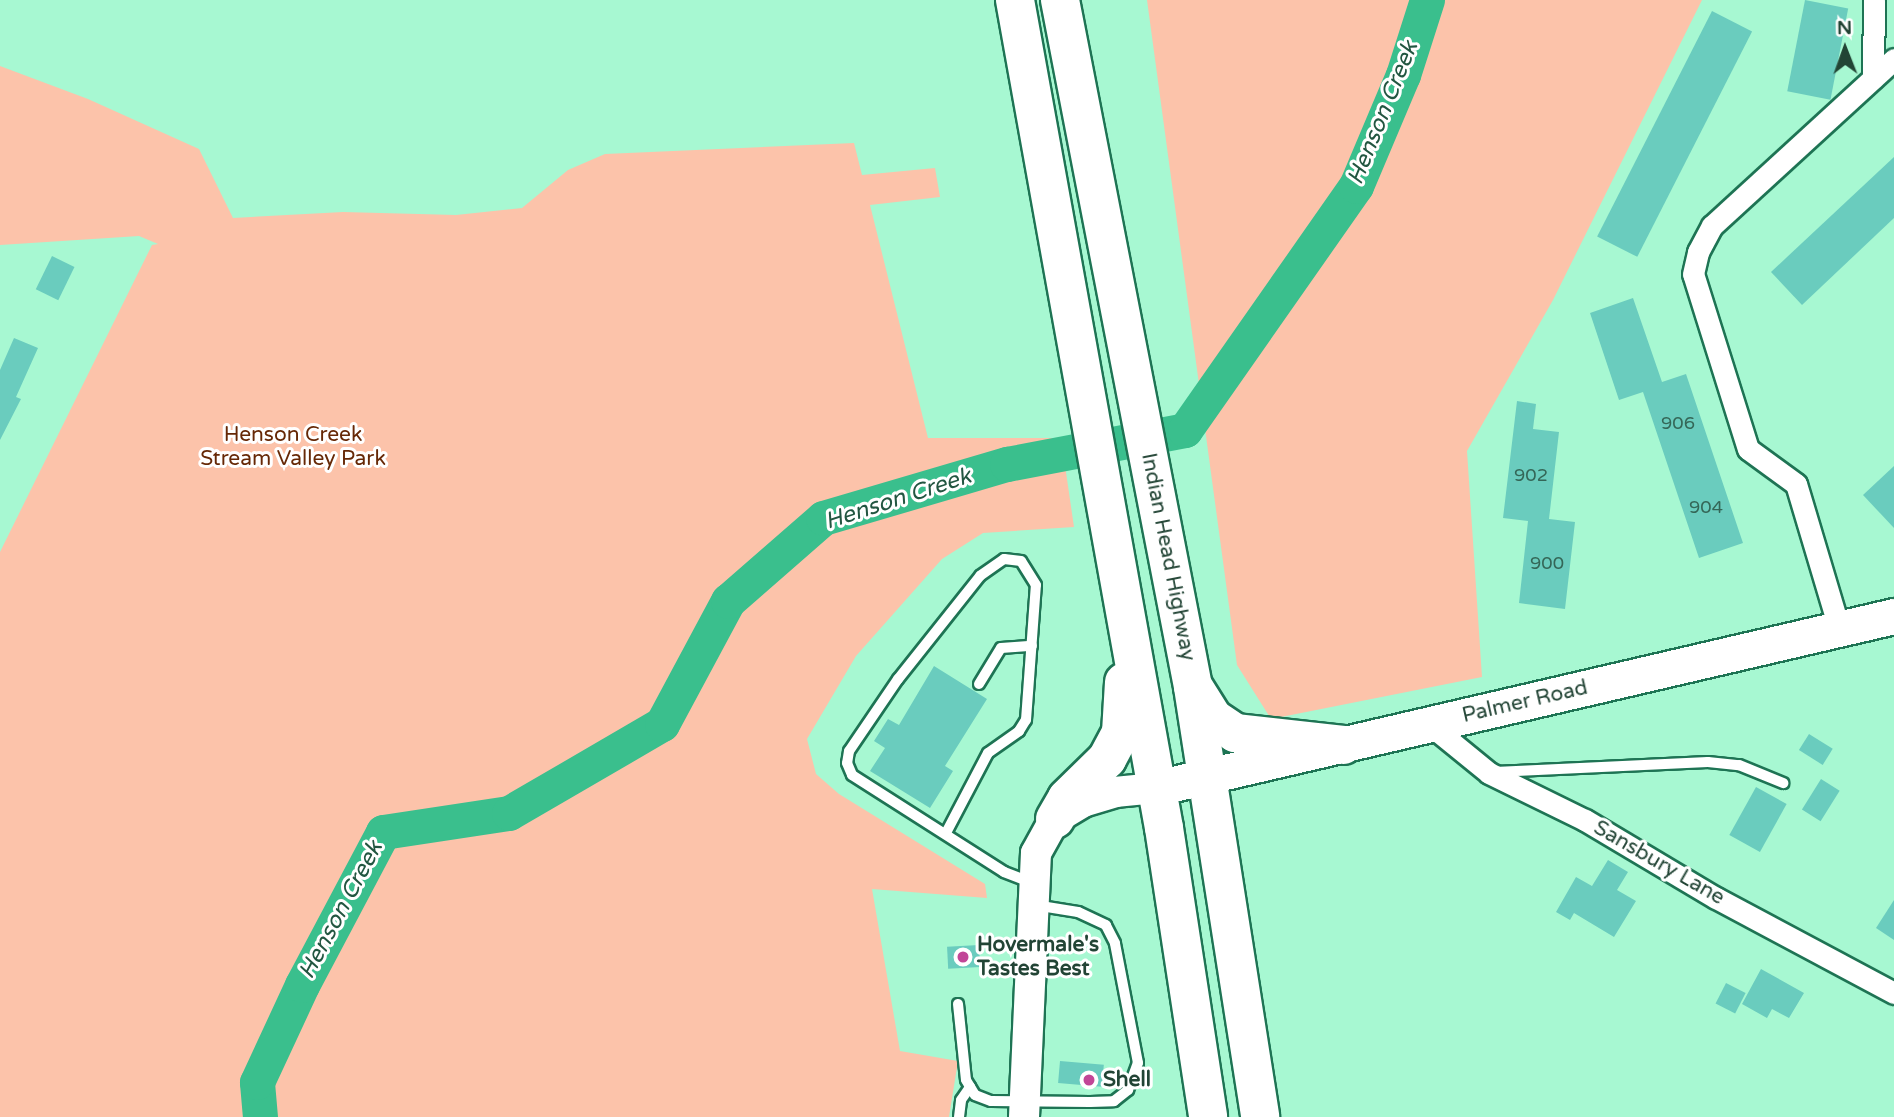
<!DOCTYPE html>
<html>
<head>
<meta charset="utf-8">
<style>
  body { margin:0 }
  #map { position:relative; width:1894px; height:1117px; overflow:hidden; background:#a7f8d2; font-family:"Varela Round",sans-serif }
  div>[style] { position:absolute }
  .green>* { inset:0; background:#fcc3aa }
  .river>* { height:35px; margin:-17.5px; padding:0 17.5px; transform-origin:17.5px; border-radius:17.5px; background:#3abf8d }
  .building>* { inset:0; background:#6accbe; transform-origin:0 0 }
  .roads { filter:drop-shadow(2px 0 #1e7454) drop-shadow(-2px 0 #1e7454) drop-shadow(0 2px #1e7454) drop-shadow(0 -2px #1e7454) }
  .lane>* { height:10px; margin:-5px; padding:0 5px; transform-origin:5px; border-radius:5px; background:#fff }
  .street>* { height:21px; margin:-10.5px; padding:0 10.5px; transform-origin:10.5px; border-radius:10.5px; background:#fff }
  .secondary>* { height:30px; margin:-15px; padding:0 15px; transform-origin:15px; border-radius:15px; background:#fff }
  .primary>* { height:35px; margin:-17.5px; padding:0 17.5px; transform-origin:17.5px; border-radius:17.5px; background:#fff }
  .highway>* { height:38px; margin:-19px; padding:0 19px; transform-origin:19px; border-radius:19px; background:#fff }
  .dots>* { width:19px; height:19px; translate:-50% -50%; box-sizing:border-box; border:4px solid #fff; border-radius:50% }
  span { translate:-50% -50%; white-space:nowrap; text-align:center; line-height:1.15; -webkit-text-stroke:6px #fff; paint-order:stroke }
  .number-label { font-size:18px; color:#346657 }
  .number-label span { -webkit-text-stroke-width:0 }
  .park-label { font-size:21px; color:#662806 }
  .street-label { font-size:21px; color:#224435 }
  .poi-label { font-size:21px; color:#224435; font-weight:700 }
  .left { translate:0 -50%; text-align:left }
  .water-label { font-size:23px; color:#225641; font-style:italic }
  .north { position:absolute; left:1810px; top:14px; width:70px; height:70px; -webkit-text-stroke:5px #fff; paint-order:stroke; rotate:359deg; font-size:19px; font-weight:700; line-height:28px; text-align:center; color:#224435 }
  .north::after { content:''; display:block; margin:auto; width:24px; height:32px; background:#224435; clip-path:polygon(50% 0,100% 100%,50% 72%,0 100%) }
</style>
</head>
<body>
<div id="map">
  <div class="green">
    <i style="clip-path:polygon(1147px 0,1702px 0,1553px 300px,1467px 451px,1482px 677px,1271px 719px,1237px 665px)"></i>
    <i style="clip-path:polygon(0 66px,88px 99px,199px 149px,233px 218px,343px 212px,456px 215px,522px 208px,568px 170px,605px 154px,854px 143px,862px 175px,935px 168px,940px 197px,870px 205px,928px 438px,1061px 438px,1074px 527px,983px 533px,942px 559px,856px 656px,807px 739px,816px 774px,839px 794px,985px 884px,987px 898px,872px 889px,900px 1051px,958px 1061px,949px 1117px,0 1117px,0 552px,152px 245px,158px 244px,139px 236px,0 245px)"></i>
  </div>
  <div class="river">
    <i style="left:260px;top:1117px;width:35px;rotate:-95deg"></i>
    <i style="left:257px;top:1082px;width:107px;rotate:-65.1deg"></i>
    <i style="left:302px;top:985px;width:173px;rotate:-62.1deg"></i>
    <i style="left:383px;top:832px;width:127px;rotate:-8.6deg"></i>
    <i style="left:509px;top:813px;width:177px;rotate:-30.2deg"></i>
    <i style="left:662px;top:724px;width:140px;rotate:-61.8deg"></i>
    <i style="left:728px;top:601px;width:126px;rotate:-41.1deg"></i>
    <i style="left:823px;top:518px;width:192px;rotate:-16.4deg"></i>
    <i style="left:1007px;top:464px;width:181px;rotate:-10.8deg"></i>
    <i style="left:1185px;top:430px;width:298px;rotate:-55deg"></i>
    <i style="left:1356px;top:186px;width:121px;rotate:-67.1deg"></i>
    <i style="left:1403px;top:75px;width:79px;rotate:-72.3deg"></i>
  </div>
  <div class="building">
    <i style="left:1805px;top:0;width:44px;height:93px;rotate:11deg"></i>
    <i style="left:1712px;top:11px;width:45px;height:253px;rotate:27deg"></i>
    <i style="clip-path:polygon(1894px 157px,1894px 218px,1802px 305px,1771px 272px)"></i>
    <i style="left:52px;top:256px;width:25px;height:37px;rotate:26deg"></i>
    <i style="clip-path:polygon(1633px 298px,1662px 382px,1686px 374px,1743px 543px,1699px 558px,1643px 392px,1619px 400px,1590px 313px)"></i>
    <i style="clip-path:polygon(14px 338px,38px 348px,16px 397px,21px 399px,0 440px,0 370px)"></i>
    <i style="clip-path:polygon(1517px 401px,1536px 404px,1533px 429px,1559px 432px,1549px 519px,1575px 522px,1565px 609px,1519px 603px,1528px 521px,1503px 518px)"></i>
    <i style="clip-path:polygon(1894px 466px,1894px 528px,1863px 495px)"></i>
    <i style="clip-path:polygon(934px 666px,987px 699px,945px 766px,953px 771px,930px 808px,870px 771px,885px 748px,874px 741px,888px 719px,899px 725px)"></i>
    <i style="left:1809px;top:734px;width:28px;height:19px;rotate:32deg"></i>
    <i style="left:1821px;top:779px;width:22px;height:36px;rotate:32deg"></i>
    <i style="left:1756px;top:787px;width:35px;height:55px;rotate:29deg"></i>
    <i style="clip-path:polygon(1608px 860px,1628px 872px,1617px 890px,1636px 901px,1614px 937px,1574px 913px,1570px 920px,1556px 912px,1576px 877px,1592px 886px)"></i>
    <i style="clip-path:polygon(1894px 900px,1894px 940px,1876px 928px)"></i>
    <i style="left:979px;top:945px;width:22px;height:32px;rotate:87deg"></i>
    <i style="clip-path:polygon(1761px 969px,1804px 993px,1789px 1018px,1772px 1009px,1767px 1018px,1742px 1004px)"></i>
    <i style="left:1726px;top:983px;width:22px;height:23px;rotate:27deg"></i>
    <i style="left:1060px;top:1061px;width:44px;height:22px;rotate:5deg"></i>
  </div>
  <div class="roads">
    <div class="lane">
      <i style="left:979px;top:684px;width:42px;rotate:-58.6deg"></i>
      <i style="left:1001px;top:648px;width:31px;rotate:-4deg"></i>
      <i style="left:1495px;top:772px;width:213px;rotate:-2.7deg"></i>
      <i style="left:1708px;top:762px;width:31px;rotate:6deg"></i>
      <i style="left:1739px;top:765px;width:48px;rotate:22.2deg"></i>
      <i style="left:947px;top:831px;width:88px;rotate:-62.3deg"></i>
      <i style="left:988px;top:753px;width:38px;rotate:-35deg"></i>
      <i style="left:1019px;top:731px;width:13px;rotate:-58deg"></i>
      <i style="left:1026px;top:720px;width:135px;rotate:-85.8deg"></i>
      <i style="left:1036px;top:585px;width:28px;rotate:-122deg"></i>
      <i style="left:1021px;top:561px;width:17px;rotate:-173deg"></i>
      <i style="left:1004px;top:559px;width:29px;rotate:145deg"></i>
      <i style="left:980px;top:576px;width:132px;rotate:128.5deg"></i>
      <i style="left:898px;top:679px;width:87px;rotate:124.2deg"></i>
      <i style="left:849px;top:751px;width:12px;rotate:99deg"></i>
      <i style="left:847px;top:763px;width:13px;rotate:67deg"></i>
      <i style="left:852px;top:775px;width:180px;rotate:32.5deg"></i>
      <i style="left:1004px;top:872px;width:30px;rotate:21deg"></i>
      <i style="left:958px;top:1004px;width:76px;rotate:84deg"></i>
      <i style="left:966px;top:1080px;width:17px;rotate:59deg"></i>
      <i style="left:975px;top:1095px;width:17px;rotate:21deg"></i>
      <i style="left:991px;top:1101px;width:99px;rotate:0.6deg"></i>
      <i style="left:1090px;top:1102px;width:24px;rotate:-2deg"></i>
      <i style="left:1114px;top:1101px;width:18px;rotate:-38deg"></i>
      <i style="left:1128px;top:1090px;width:29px;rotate:-70deg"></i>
      <i style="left:1138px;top:1063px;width:122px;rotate:-100.9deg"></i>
      <i style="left:1115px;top:943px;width:20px;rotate:-117deg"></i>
      <i style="left:1106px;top:925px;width:31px;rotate:-155deg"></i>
      <i style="left:1078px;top:912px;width:44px;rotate:-170.8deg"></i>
      <i style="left:959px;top:1117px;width:17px;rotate:-83deg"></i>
      <i style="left:961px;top:1100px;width:16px;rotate:-55deg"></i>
    </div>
    <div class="street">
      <i style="left:1873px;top:78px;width:78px;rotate:-89.3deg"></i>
      <i style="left:1839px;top:628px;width:150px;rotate:-106.6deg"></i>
      <i style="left:1796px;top:484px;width:59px;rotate:-143.9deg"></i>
      <i style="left:1748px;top:449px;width:183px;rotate:-107.4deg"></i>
      <i style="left:1693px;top:274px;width:23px;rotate:-77deg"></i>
      <i style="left:1698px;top:252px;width:30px;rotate:-62deg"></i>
      <i style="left:1712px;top:226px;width:247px;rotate:-42.5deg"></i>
      <i style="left:1429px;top:724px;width:77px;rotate:39.2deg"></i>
      <i style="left:1489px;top:773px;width:107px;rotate:26.1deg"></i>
      <i style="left:1585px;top:820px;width:152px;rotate:30.8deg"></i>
      <i style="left:1716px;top:898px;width:202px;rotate:28.1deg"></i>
    </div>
    <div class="secondary">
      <i style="left:1024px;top:1117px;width:264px;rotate:-87.4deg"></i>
      <i style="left:1036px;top:853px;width:39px;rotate:-61deg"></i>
      <i style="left:1055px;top:819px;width:33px;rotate:-31deg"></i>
      <i style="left:1083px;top:802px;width:34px;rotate:-17deg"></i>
      <i style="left:1115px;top:792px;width:41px;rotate:-5.6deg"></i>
    </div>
    <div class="primary">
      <i style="left:1156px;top:788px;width:758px;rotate:-13.12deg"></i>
    </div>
    <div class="highway">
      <i style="left:1015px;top:0;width:841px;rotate:79.8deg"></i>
      <i style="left:1164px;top:828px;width:292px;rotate:81.3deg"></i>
      <i style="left:1060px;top:0;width:700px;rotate:79.04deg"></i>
      <i style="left:1193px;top:687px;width:435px;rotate:81.1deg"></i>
      <i style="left:1195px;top:689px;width:34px;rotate:58deg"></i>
      <i style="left:1213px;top:718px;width:27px;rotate:34deg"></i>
      <i style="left:1235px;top:733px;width:109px;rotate:6.3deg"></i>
      <i style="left:1055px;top:819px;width:24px;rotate:-60deg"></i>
      <i style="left:1067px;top:798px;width:56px;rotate:-44.3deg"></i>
      <i style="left:1107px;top:759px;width:30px;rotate:-62deg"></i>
      <i style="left:1121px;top:733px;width:51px;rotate:-86.6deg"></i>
    </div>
  </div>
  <div class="dots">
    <i style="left:963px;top:957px;background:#c14697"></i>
    <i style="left:1089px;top:1080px;background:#c14697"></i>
  </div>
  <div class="number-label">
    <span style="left:1678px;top:423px">906</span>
    <span style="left:1531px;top:475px">902</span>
    <span style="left:1706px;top:507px">904</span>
    <span style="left:1547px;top:563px">900</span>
  </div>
  <div class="park-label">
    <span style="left:293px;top:447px">Henson Creek<br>Stream Valley Park</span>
  </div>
  <div class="street-label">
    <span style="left:1168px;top:557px;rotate:79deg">Indian Head Highway</span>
    <span style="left:1525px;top:702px;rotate:-13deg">Palmer Road</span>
    <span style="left:1659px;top:863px;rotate:30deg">Sansbury Lane</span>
  </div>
  <div class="poi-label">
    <span class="left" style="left:977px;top:957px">Hovermale's<br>Tastes Best</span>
    <span class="left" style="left:1103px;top:1080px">Shell</span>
  </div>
  <div class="water-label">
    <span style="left:1383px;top:113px;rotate:-68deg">Henson Creek</span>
    <span style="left:898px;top:499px;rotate:-18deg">Henson Creek</span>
    <span style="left:341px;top:910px;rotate:-62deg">Henson Creek</span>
  </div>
  <div class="north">N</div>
</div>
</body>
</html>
